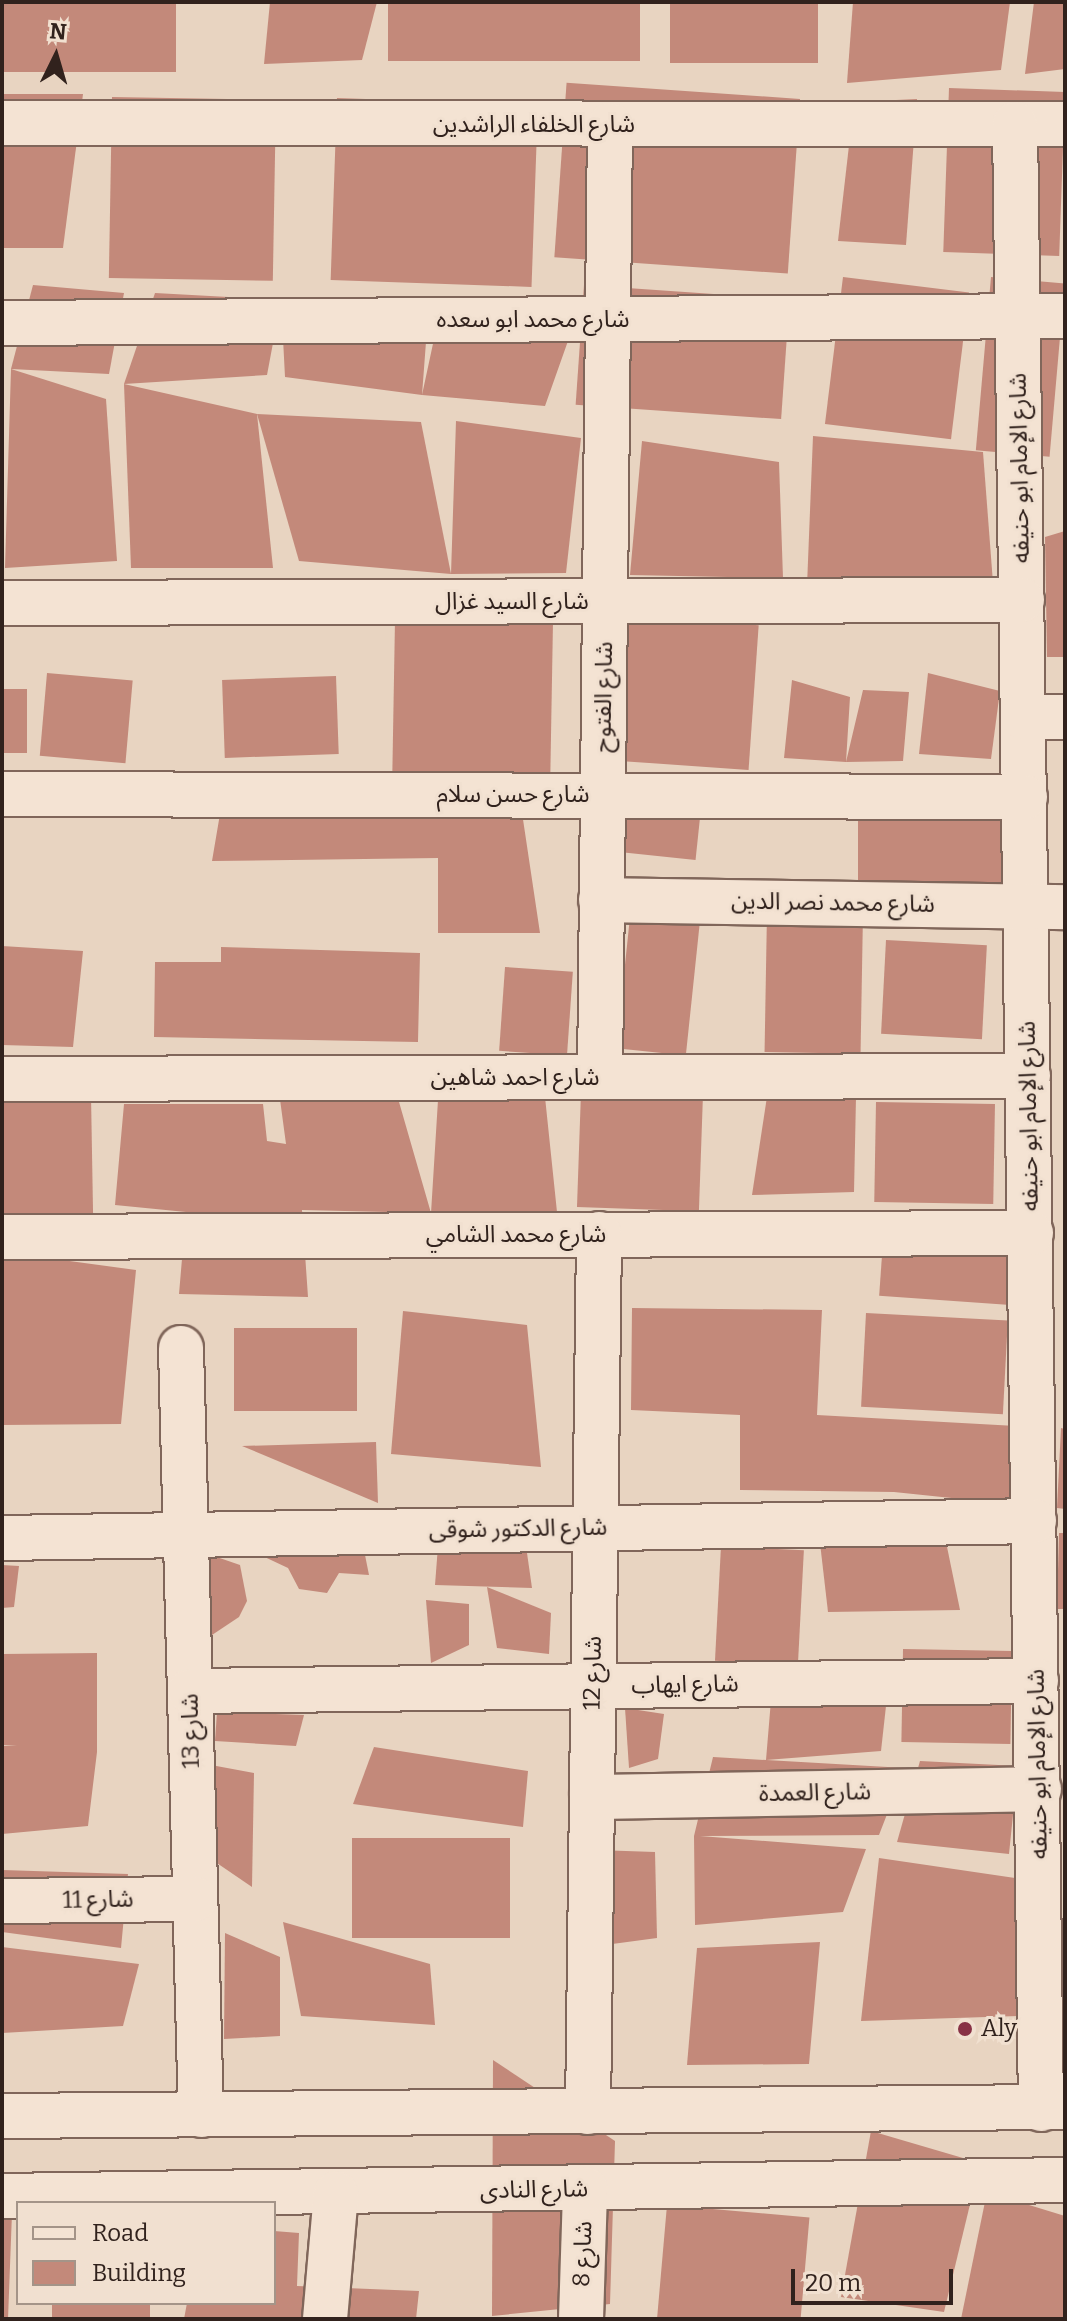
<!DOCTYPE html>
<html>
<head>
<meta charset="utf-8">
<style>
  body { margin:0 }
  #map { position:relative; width:1067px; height:2321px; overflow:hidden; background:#e8d4c1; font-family:Bitter,"Noto Sans Arabic",serif }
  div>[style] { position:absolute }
  .building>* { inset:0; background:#c3897a; transform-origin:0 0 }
  .roads { filter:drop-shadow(2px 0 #80665a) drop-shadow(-2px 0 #80665a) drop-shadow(0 2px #80665a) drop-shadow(0 -2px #80665a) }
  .minor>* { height:44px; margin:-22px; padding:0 22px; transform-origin:22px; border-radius:22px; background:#f4e3d3 }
  .dots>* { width:22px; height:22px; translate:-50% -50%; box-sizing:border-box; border:4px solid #f1e0d0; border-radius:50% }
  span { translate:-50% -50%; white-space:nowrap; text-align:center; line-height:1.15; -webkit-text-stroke:6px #f1e0d0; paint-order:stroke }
  .street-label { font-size:24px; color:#31221d }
  .poi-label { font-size:24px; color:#31221d }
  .left { translate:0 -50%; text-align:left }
  .frame { position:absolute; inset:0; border:4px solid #31221d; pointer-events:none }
  .legend { position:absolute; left:16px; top:2201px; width:260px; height:104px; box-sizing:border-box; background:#f1e0d0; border:2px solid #a49488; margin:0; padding:10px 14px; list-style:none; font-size:24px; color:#31221d }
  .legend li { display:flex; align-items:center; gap:16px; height:40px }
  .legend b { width:40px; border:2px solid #a49488 }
  .north { position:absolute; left:16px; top:16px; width:80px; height:80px; -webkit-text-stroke:6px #f1e0d0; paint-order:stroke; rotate:5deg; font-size:22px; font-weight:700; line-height:32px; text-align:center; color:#31221d }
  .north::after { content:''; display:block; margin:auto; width:28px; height:36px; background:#31221d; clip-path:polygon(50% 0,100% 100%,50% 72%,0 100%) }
  .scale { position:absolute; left:791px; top:2269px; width:162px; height:36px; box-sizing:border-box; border:4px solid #31221d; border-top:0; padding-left:10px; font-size:24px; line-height:28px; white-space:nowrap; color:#31221d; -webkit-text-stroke:6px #f1e0d0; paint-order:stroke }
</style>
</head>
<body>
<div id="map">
  <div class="building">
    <i style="left:2px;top:2px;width:174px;height:70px"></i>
    <i style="clip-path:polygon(270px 2px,377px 2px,362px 60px,264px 64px)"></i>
    <i style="left:388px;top:2px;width:252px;height:59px"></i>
    <i style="left:670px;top:2px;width:148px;height:61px"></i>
    <i style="clip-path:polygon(853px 2px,1010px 2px,1001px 70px,847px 83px)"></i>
    <i style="clip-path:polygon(1034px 2px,1065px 2px,1065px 69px,1025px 74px)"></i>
    <i style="left:949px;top:88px;width:116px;height:164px;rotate:2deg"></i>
    <i style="clip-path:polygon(2px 94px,83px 94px,63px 248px,2px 248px)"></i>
    <i style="left:112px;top:97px;width:164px;height:181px;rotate:1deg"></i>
    <i style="left:337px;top:98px;width:201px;height:182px;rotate:2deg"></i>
    <i style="left:800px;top:99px;width:175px;height:234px;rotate:94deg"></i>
    <i style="clip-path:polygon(917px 99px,906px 245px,838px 241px,854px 102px)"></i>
    <i style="left:843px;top:277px;width:127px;height:148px;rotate:7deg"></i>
    <i style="left:991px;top:277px;width:74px;height:174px;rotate:5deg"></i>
    <i style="clip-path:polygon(33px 285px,124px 293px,109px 374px,11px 369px)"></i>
    <i style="left:584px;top:285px;width:206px;height:120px;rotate:4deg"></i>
    <i style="clip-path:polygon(155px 293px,281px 300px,267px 375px,124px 384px)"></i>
    <i style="clip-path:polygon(443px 297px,580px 307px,545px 406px,422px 395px,285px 377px,281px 300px,429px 302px,422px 395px)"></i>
    <i style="clip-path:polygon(11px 369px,106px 399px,117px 561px,5px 568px)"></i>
    <i style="clip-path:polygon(124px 384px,257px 414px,273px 568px,131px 568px)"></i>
    <i style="clip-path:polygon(257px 414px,421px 422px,451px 574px,299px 561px)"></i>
    <i style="clip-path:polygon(456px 421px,581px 438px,566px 573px,451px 574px)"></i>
    <i style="clip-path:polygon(813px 436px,983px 452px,993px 583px,807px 586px)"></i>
    <i style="clip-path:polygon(642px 441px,779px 462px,783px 578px,630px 575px)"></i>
    <i style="clip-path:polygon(1065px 531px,1065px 657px,1047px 657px,1045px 537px)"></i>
    <i style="left:626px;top:616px;width:133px;height:145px;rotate:4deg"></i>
    <i style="left:395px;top:620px;width:158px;height:151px;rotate:1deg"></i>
    <i style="left:47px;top:673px;width:86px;height:83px;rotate:5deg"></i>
    <i style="clip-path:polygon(928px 673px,1000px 691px,991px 759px,919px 754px)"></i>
    <i style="left:336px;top:676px;width:78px;height:114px;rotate:88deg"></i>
    <i style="clip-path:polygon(792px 680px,850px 697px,846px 762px,863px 690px,909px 692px,903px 761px,846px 762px,784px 758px)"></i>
    <i style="left:2px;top:689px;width:25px;height:64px"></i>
    <i style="left:622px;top:804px;width:79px;height:48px;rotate:6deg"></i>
    <i style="clip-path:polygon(521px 806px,540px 933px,438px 933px,438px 858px,212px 861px,221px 808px)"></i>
    <i style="left:858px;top:813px;width:148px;height:70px"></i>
    <i style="left:767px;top:912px;width:96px;height:140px;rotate:1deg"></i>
    <i style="left:630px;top:917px;width:70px;height:132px;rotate:6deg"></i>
    <i style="left:886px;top:940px;width:101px;height:94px;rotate:3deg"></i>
    <i style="clip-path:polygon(2px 946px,83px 951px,73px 1047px,2px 1045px)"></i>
    <i style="clip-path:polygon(221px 947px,420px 953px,418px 1042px,154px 1037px,155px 962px,221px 962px)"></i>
    <i style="left:505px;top:967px;width:68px;height:84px;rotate:4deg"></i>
    <i style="clip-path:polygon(768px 1090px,856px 1097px,854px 1192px,752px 1195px)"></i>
    <i style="clip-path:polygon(279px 1092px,397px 1095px,431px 1213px,438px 1100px,545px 1097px,557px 1212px,431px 1213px,302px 1210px,308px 1297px,179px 1294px,186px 1212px,115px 1205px,124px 1104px,263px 1104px,267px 1141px,286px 1144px)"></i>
    <i style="left:581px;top:1092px;width:122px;height:115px;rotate:2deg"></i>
    <i style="left:91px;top:1095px;width:118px;height:89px;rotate:89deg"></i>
    <i style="left:876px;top:1102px;width:119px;height:100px;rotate:1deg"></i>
    <i style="left:883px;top:1241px;width:135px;height:55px;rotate:4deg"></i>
    <i style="clip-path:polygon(3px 1252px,136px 1270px,121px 1424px,2px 1425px)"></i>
    <i style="clip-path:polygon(632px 1308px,822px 1310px,817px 1415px,1016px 1426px,1009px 1504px,894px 1492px,740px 1490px,740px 1415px,631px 1410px)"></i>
    <i style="clip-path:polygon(403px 1311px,527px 1325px,541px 1467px,391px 1454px)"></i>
    <i style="left:866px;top:1313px;width:142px;height:94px;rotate:3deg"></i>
    <i style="left:234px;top:1328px;width:123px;height:83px"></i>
    <i style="clip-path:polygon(1061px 1428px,1065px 1429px,1065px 1509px,1057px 1508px)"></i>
    <i style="clip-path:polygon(376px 1442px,378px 1503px,242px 1446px)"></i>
    <i style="clip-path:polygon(817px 1517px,946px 1542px,960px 1610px,828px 1612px)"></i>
    <i style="clip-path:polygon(1059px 1533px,1065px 1533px,1065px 1609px,1057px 1609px)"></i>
    <i style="clip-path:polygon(363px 1545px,369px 1575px,339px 1573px,327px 1593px,299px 1589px,288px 1568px,252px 1551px)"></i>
    <i style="clip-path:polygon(438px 1546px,526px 1546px,532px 1588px,435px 1585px)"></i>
    <i style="left:721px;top:1546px;width:83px;height:115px;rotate:3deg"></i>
    <i style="clip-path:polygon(208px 1554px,240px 1565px,247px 1601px,239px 1617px,209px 1637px)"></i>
    <i style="clip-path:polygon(2px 1565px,19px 1566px,14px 1607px,2px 1608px)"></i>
    <i style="clip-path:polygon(487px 1587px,551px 1613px,549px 1654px,497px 1648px)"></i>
    <i style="clip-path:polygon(426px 1600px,469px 1604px,469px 1645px,431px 1663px)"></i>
    <i style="left:1012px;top:1651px;width:93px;height:109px;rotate:91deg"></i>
    <i style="clip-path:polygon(97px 1653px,97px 1752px,88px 1826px,2px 1834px,2px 1746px,17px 1746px,2px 1745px,2px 1654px)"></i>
    <i style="clip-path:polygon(891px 1661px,881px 1751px,766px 1760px,771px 1700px)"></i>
    <i style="clip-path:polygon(625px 1708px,664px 1714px,658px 1759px,629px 1768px)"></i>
    <i style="clip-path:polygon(217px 1712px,304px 1715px,296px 1746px,215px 1741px)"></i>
    <i style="clip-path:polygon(374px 1747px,528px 1771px,523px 1827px,353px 1804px)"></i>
    <i style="clip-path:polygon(713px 1757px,905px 1768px,879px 1835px,700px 1836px,866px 1849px,843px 1912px,695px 1925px,694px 1836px)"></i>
    <i style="clip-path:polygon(920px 1761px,1018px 1766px,1009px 1854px,897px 1842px)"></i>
    <i style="clip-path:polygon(211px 1765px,254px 1773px,252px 1887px,211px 1859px)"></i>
    <i style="left:352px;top:1838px;width:158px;height:100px"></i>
    <i style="clip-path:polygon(567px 1849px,655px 1852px,657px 1938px,575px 1949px)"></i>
    <i style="clip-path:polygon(879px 1858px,1015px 1878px,1019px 2016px,861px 2021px)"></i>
    <i style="clip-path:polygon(2px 1870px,128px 1874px,121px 1948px,2px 1932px)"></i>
    <i style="clip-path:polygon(283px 1922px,430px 1964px,435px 2025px,301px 2016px)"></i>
    <i style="clip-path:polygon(225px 1933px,280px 1957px,280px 2036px,224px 2039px)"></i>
    <i style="clip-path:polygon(820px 1942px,809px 2064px,687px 2065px,697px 1948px)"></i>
    <i style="clip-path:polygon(2px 1947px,139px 1964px,123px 2026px,2px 2033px)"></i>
    <i style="clip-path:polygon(493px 2060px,615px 2141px,610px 2304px,492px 2316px)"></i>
    <i style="clip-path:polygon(871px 2131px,980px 2163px,944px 2312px,841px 2297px)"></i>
    <i style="clip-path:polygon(987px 2192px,1065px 2216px,1065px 2318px,961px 2319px)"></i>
    <i style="left:667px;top:2205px;width:143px;height:114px;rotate:5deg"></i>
    <i style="clip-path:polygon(2px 2213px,12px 2213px,8px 2319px,2px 2319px)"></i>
    <i style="clip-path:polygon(274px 2231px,299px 2233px,297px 2286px,419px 2291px,416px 2319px,184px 2319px,187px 2303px,274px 2303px)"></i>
    <i style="left:52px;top:2303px;width:98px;height:16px"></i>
  </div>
  <div class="roads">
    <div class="minor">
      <i style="left:2px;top:123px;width:1063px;rotate:0.05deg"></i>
      <i style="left:1015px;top:124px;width:1985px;rotate:89.25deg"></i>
      <i style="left:2px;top:323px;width:1063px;rotate:-0.38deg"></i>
      <i style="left:2px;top:603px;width:1020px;rotate:-0.17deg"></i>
      <i style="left:1023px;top:717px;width:42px"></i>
      <i style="left:2px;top:794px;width:1023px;rotate:0.17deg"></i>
      <i style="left:601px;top:900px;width:464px;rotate:0.9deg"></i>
      <i style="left:600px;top:1077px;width:952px;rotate:-89.4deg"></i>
      <i style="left:2px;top:1079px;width:1026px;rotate:-0.17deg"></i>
      <i style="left:2px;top:1237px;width:1029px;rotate:-0.22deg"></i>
      <i style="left:181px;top:1348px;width:767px;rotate:88.51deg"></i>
      <i style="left:2px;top:1538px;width:1032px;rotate:-0.94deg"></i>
      <i style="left:190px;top:1691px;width:846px;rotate:-0.68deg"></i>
      <i style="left:592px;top:1797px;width:447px;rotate:-1deg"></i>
      <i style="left:2px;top:1901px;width:193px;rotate:-0.6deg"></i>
      <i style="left:588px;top:2112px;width:878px;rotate:-89.28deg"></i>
      <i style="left:2px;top:2116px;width:1063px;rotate:-0.49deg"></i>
      <i style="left:2px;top:2196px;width:1063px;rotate:-0.86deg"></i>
      <i style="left:325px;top:2319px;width:126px;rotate:-85deg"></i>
      <i style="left:581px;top:2319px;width:130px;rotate:-88.2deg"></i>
    </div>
  </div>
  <div class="dots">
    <i style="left:965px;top:2029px;background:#883145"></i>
  </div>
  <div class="street-label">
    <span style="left:534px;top:125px">شارع الخلفاء الراشدين</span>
    <span style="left:533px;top:320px">شارع محمد ابو سعده</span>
    <span style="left:1020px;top:468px;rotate:-91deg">شارع الإمام ابو حنيفه</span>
    <span style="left:512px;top:602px">شارع السيد غزال</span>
    <span style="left:604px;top:697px;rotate:-89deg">شارع الفتوح</span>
    <span style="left:513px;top:795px">شارع حسن سلام</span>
    <span style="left:833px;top:903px;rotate:1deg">شارع محمد نصر الدين</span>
    <span style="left:515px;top:1078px">شارع احمد شاهين</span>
    <span style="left:1029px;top:1116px;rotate:-91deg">شارع الإمام ابو حنيفه</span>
    <span style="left:516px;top:1235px">شارع محمد الشامي</span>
    <span style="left:518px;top:1529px;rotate:-1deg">شارع الدكتور شوقى</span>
    <span style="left:593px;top:1673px;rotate:-89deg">شارع 12</span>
    <span style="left:685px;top:1685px;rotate:-1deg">شارع ايهاب</span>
    <span style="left:191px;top:1731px;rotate:-91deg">شارع 13</span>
    <span style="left:1038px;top:1764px;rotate:-91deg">شارع الإمام ابو حنيفه</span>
    <span style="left:815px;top:1793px;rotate:-1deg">شارع العمدة</span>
    <span style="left:98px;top:1900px;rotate:-1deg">شارع 11</span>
    <span style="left:534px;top:2190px;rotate:-1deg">شارع النادى</span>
    <span style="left:583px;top:2254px;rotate:-88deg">شارع 8</span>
  </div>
  <div class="poi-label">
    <span class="left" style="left:981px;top:2029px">Aly</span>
  </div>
  <div class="frame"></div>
  <ul class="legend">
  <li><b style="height:10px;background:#f4e3d3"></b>Road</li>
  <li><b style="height:22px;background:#c3897a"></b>Building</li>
  </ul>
  <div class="north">N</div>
  <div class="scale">20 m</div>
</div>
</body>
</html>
